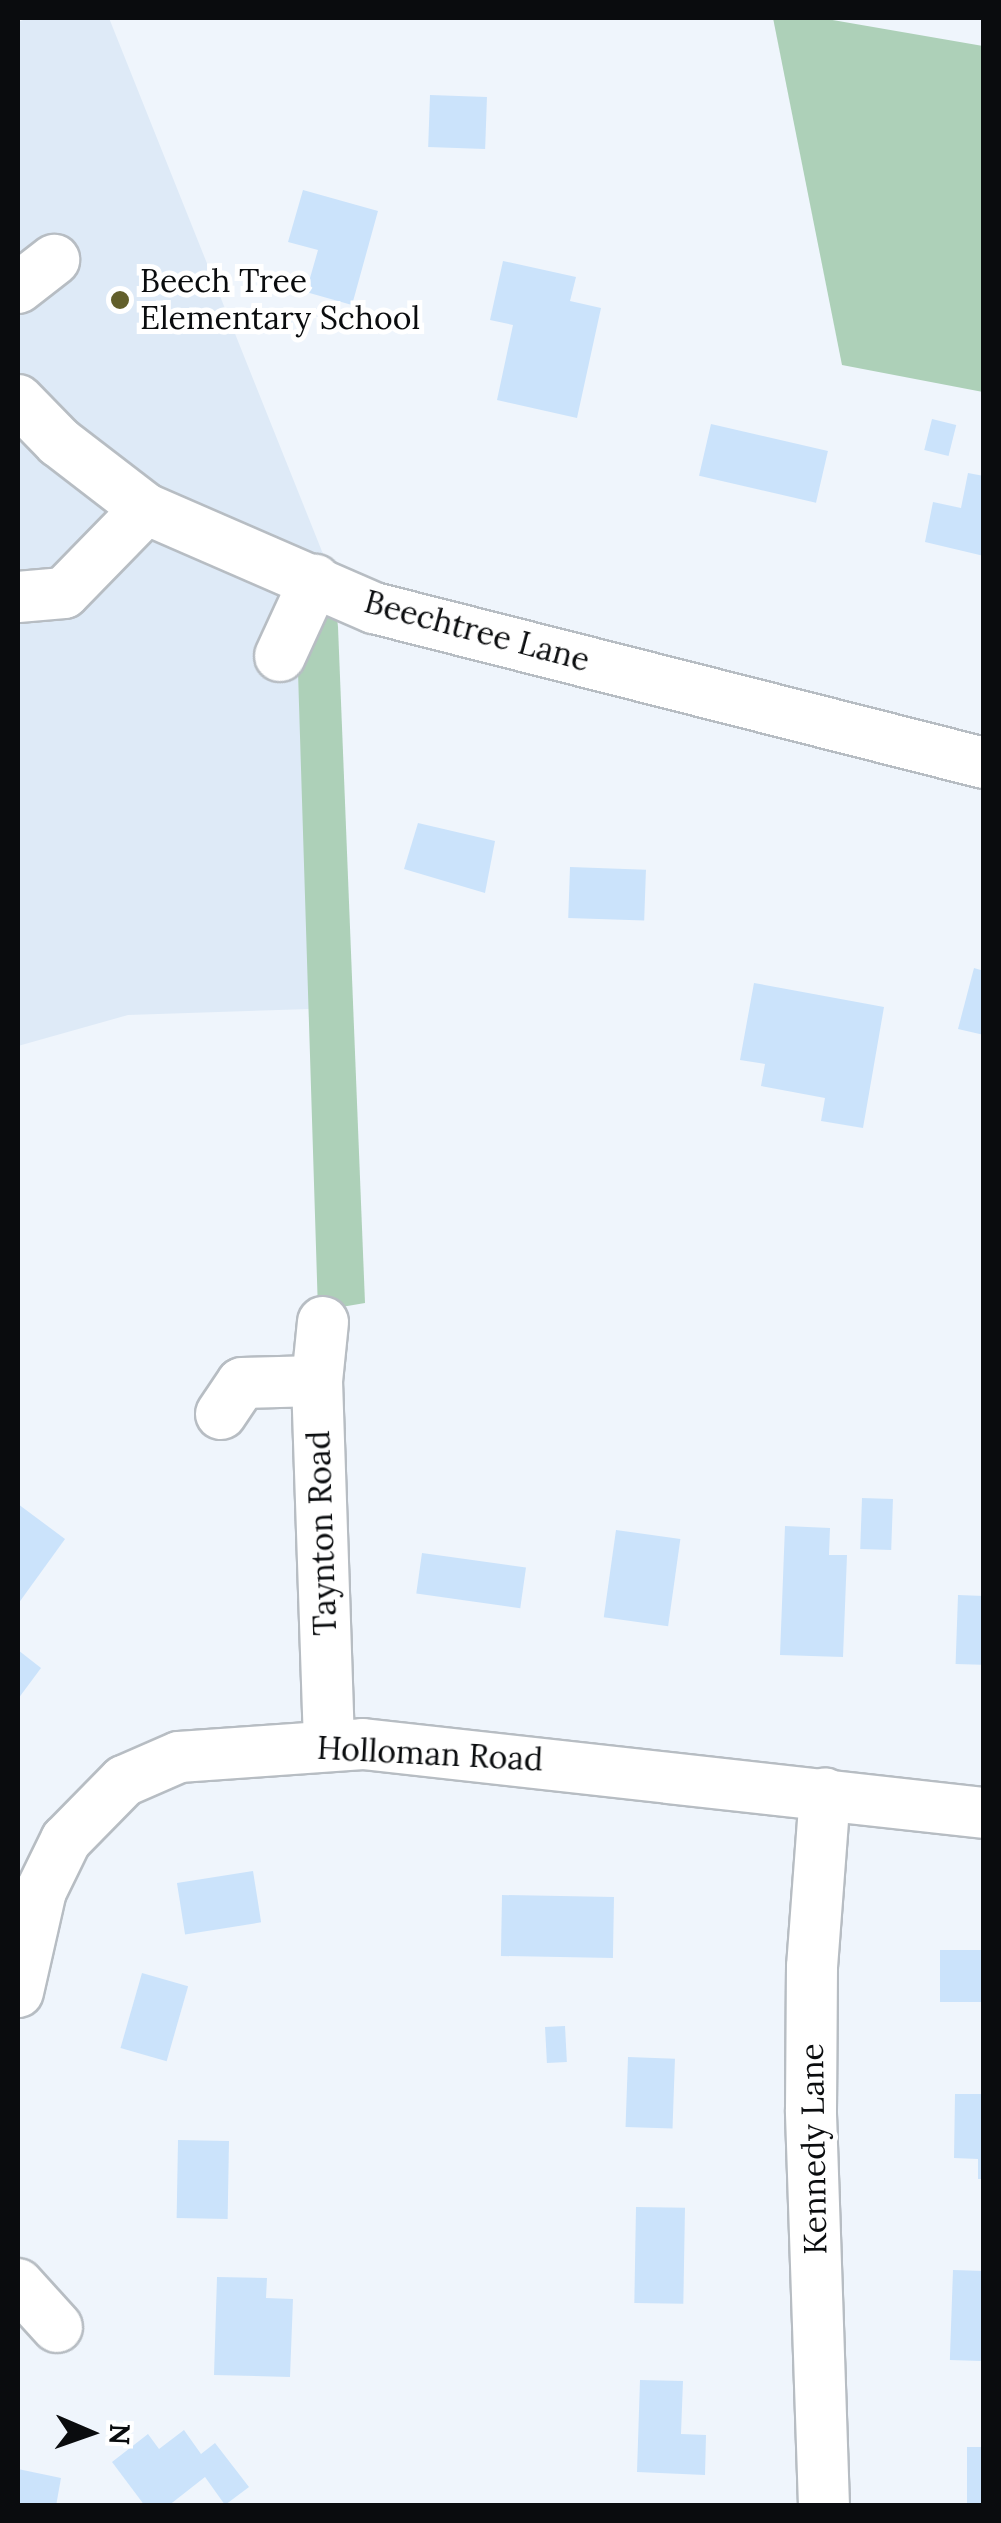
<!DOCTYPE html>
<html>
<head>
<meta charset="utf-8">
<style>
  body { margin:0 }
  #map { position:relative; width:1001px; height:2523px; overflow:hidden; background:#eff5fc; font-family:Lora,serif }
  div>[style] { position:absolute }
  .built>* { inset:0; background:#deeaf7 }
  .green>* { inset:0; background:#add0b8 }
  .building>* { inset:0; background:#cbe3fb; transform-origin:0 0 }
  .roads { filter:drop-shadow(2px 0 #b7bdc3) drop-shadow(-2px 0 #b7bdc3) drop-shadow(0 2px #b7bdc3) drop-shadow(0 -2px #b7bdc3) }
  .minor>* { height:50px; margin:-25px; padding:0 25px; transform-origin:25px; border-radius:25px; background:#fff }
  .dots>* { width:28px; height:28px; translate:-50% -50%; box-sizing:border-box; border:5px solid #fff; border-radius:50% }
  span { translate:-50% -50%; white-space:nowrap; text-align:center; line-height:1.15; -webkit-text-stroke:10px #fff; paint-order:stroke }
  .poi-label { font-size:32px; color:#0a0c0e }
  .left { translate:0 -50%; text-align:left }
  .street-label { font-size:32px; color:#0a0c0e }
  .frame { position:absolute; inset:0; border:20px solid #0a0c0e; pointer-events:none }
  .north { position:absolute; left:40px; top:2383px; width:100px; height:100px; -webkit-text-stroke:8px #fff; paint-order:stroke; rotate:92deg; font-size:28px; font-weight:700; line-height:40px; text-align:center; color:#0a0c0e }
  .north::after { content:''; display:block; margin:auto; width:35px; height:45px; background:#0a0c0e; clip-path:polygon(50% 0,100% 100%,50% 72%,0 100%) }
</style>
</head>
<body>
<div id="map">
  <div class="built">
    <i style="clip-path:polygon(28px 18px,109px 18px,333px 579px,295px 578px,310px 1009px,128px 1015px,18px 1046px,18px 22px)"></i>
  </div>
  <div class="green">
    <i style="clip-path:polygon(773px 18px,821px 18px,983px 46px,983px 392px,842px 365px)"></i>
    <i style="clip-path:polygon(295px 577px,333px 579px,338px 627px,365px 1303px,318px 1311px)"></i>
  </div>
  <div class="building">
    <i style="left:430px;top:95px;width:57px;height:52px;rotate:2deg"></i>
    <i style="clip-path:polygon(303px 190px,378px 211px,352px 305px,306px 292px,318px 250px,288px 242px)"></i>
    <i style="clip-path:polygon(503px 261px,576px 277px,570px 301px,601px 308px,577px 418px,497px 400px,513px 325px,490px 320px)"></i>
    <i style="left:932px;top:419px;width:25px;height:32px;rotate:14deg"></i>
    <i style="left:711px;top:424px;width:120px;height:53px;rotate:13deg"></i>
    <i style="clip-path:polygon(968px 473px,984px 476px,984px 556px,925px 542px,933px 502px,961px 508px)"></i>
    <i style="clip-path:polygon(418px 823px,495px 841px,485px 893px,404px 869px)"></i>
    <i style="left:570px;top:867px;width:76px;height:51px;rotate:2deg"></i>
    <i style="clip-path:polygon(974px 968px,984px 971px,984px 1035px,958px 1029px)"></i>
    <i style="clip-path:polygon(754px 983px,884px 1007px,863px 1128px,821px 1121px,825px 1098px,761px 1086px,765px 1064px,740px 1060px)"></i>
    <i style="left:862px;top:1498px;width:31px;height:51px;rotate:2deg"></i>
    <i style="clip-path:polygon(18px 1504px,65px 1539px,18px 1604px)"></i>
    <i style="clip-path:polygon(785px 1526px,830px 1528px,829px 1555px,847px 1555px,843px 1657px,780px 1655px)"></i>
    <i style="left:616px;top:1530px;width:65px;height:88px;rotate:8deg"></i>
    <i style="left:422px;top:1553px;width:105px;height:41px;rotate:8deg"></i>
    <i style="left:958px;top:1595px;width:26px;height:69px;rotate:2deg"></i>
    <i style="clip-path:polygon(18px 1650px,41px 1668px,18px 1699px)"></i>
    <i style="left:253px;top:1871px;width:52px;height:77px;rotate:81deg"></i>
    <i style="left:502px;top:1895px;width:112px;height:61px;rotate:1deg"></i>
    <i style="left:984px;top:1950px;width:52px;height:44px;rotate:90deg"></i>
    <i style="left:142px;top:1973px;width:48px;height:78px;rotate:16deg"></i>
    <i style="left:565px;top:2026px;width:36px;height:20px;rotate:87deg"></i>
    <i style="left:628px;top:2057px;width:47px;height:70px;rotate:2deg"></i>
    <i style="clip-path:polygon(955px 2094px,984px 2094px,984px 2179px,978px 2179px,978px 2159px,954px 2158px)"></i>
    <i style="left:178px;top:2140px;width:51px;height:78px;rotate:1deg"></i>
    <i style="left:636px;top:2207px;width:49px;height:96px;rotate:1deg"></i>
    <i style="left:953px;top:2270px;width:31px;height:90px;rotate:2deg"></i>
    <i style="clip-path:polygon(217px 2277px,267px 2278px,266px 2298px,293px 2299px,290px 2377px,214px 2375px)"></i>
    <i style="clip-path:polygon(640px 2380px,683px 2381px,681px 2434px,706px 2435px,705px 2475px,637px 2472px)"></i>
    <i style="clip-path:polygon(184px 2430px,201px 2454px,215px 2443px,249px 2487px,225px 2505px,205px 2477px,168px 2506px,145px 2506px,112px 2462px,148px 2434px,159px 2449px)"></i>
    <i style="left:967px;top:2447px;width:17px;height:59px"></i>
    <i style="clip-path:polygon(18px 2469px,61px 2478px,56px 2506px,18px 2506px)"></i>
  </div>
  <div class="roads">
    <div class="minor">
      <i style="left:18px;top:288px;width:46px;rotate:-37.9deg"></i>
      <i style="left:18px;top:400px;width:59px;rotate:45.7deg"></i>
      <i style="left:59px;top:442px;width:110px;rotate:37.6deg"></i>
      <i style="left:146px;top:509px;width:249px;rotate:23.5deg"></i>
      <i style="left:374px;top:608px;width:629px;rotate:14.26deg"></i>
      <i style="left:18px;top:597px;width:46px;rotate:-5deg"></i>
      <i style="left:64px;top:593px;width:117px;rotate:-45.7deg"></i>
      <i style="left:280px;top:656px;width:84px;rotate:-65.3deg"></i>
      <i style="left:323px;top:1322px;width:59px;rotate:95.8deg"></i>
      <i style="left:317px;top:1381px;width:363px;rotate:88.1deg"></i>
      <i style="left:221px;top:1414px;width:37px;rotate:-56deg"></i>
      <i style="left:242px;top:1383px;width:75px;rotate:-1.5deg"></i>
      <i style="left:18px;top:1992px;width:104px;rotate:-77.2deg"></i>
      <i style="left:41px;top:1891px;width:57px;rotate:-63.9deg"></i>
      <i style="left:66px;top:1840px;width:83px;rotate:-45.5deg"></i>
      <i style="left:124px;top:1781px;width:60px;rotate:-23.6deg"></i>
      <i style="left:179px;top:1757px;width:184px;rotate:-4deg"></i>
      <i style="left:363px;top:1744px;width:625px;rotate:6.34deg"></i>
      <i style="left:18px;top:2284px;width:58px;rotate:47.8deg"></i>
      <i style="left:824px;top:2506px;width:396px;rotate:-91.9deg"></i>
      <i style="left:811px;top:2110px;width:143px;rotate:-89.6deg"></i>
      <i style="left:812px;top:1967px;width:174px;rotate:-85.7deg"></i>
    </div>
  </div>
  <div class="dots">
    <i style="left:120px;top:300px;background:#625f2b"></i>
  </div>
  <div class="poi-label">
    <span class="left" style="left:140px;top:300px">Beech Tree<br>Elementary School</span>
  </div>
  <div class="street-label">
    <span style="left:477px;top:631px;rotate:15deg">Beechtree Lane</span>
    <span style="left:322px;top:1533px;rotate:-92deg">Taynton Road</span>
    <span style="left:430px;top:1754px;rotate:3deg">Holloman Road</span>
    <span style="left:814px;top:2149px;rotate:-91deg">Kennedy Lane</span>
  </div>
  <div class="frame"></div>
  <div class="north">N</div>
</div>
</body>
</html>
